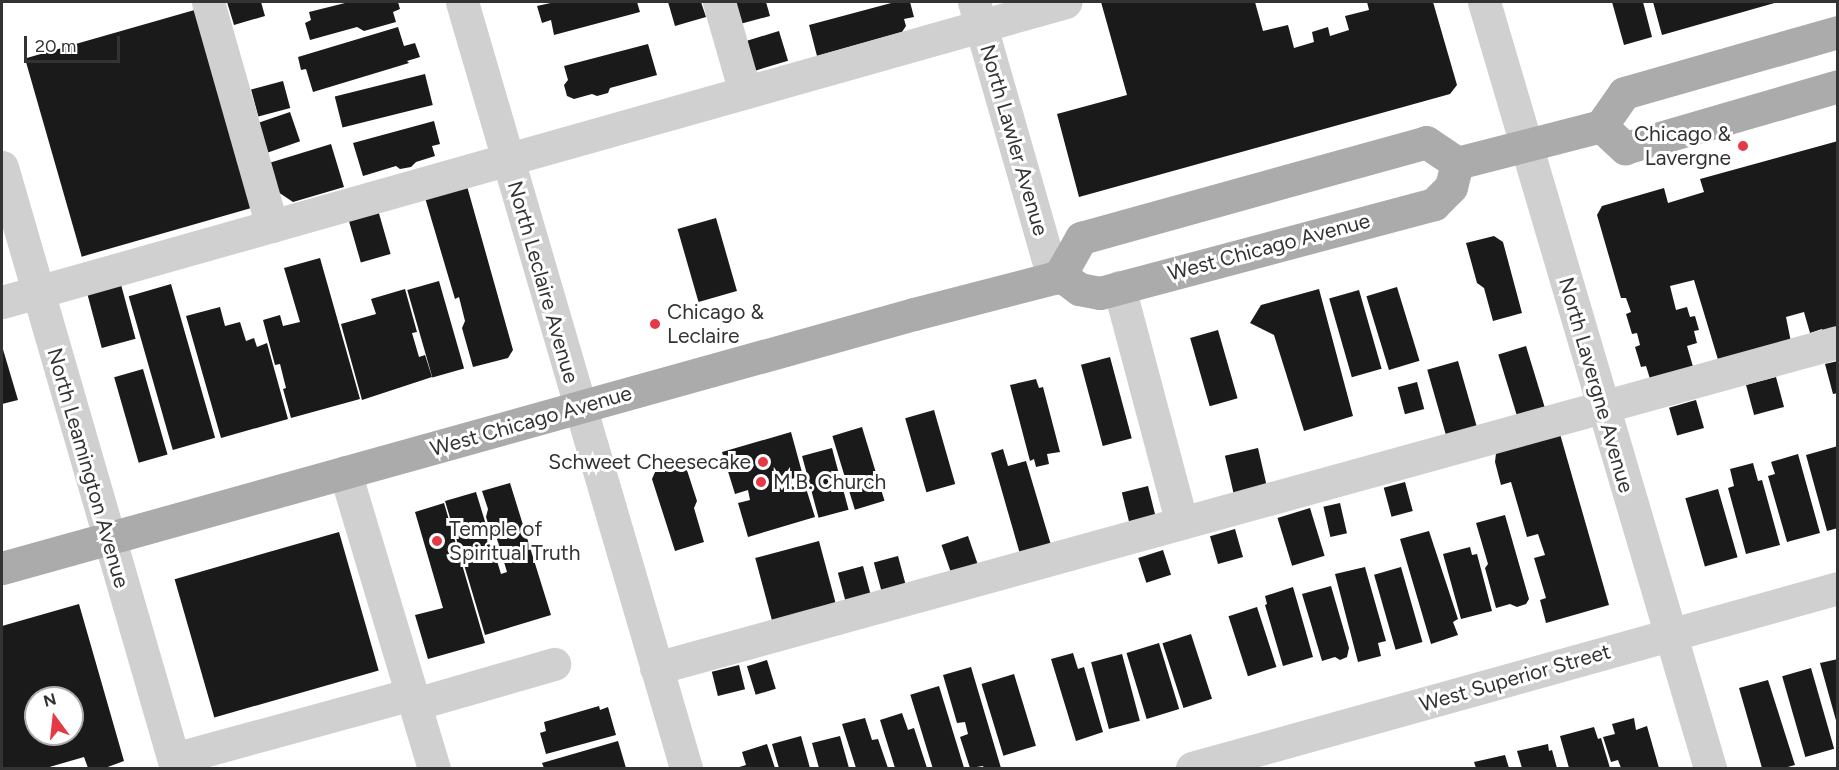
<!DOCTYPE html>
<html>
<head>
<meta charset="utf-8">
<style>
  body { margin:0 }
  #map { position:relative; width:1839px; height:770px; overflow:hidden; background:#fff; font-family:Figtree,sans-serif }
  div>[style] { position:absolute }
  .building>* { inset:0; background:#1a1a1a; transform-origin:0 0 }
  .minor>* { height:33px; margin:-16.5px; padding:0 16.5px; transform-origin:16.5px; border-radius:16.5px; background:#d0d0d0 }
  .major>* { height:33px; margin:-16.5px; padding:0 16.5px; transform-origin:16.5px; border-radius:16.5px; background:#ababab }
  .dots>* { width:16px; height:16px; translate:-50% -50%; box-sizing:border-box; border:3px solid #fff; border-radius:50% }
  span { translate:-50% -50%; white-space:nowrap; text-align:center; line-height:1.15; -webkit-text-stroke:6px #fff; paint-order:stroke }
  .poi-label { font-size:21px; color:#333 }
  .right { translate:-100% -50%; text-align:right }
  .left { translate:0 -50%; text-align:left }
  .street-label { font-size:21px; color:#333 }
  .frame { position:absolute; inset:0; border:3px solid #333; pointer-events:none }
  .north { position:absolute; left:24px; top:686px; width:60px; height:60px; box-sizing:border-box; background:#fff; border:2px solid #adadad; border-radius:50%; rotate:345deg; font-size:16px; font-weight:700; line-height:24px; text-align:center; color:#333 }
  .north::after { content:''; display:block; margin:auto; width:21px; height:27px; background:#e63946; clip-path:polygon(50% 0,100% 100%,50% 72%,0 100%) }
  .scale { position:absolute; left:24px; top:36px; width:96px; height:27px; box-sizing:border-box; border:3px solid #333; border-top:0; padding-left:8px; font-size:18px; line-height:21px; white-space:nowrap; color:#333; -webkit-text-stroke:4px #fff; paint-order:stroke }
</style>
</head>
<body>
<div id="map">
  <div class="building">
    <i style="clip-path:polygon(227px 2px,261px 2px,265px 16px,234px 25px)"></i>
    <i style="clip-path:polygon(349px 2px,398px 2px,400px 9px,393px 12px,396px 22px,364px 31px,357px 27px,310px 40px,305px 23px,311px 20px,309px 12px)"></i>
    <i style="clip-path:polygon(555px 2px,637px 2px,640px 12px,554px 35px,551px 20px,542px 23px,537px 6px)"></i>
    <i style="clip-path:polygon(668px 2px,701px 2px,706px 17px,675px 26px)"></i>
    <i style="clip-path:polygon(735px 2px,766px 2px,770px 16px,740px 24px)"></i>
    <i style="clip-path:polygon(895px 2px,910px 2px,914px 17px,904px 19px,906px 26px,902px 32px,817px 56px,809px 25px)"></i>
    <i style="clip-path:polygon(1101px 2px,1255px 2px,1263px 31px,1288px 25px,1294px 48px,1314px 42px,1312px 32px,1328px 27px,1330px 36px,1349px 30px,1345px 16px,1369px 10px,1367px 2px,1433px 2px,1457px 85px,1450px 94px,1079px 197px,1057px 114px,1127px 95px)"></i>
    <i style="clip-path:polygon(1612px 2px,1643px 2px,1652px 37px,1624px 45px)"></i>
    <i style="clip-path:polygon(1653px 2px,1778px 2px,1662px 35px)"></i>
    <i style="left:198px;top:9px;width:206px;height:180px;rotate:74deg"></i>
    <i style="clip-path:polygon(398px 27px,404px 46px,415px 43px,420px 57px,407px 61px,409px 63px,313px 92px,306px 69px,301px 70px,298px 57px)"></i>
    <i style="left:779px;top:31px;width:31px;height:36px;rotate:73deg"></i>
    <i style="clip-path:polygon(648px 44px,657px 75px,610px 88px,608px 93px,597px 96px,592px 94px,574px 99px,567px 96px,564px 85px,568px 80px,564px 66px)"></i>
    <i style="left:425px;top:74px;width:32px;height:93px;rotate:76deg"></i>
    <i style="left:283px;top:81px;width:28px;height:33px;rotate:75deg"></i>
    <i style="left:290px;top:112px;width:31px;height:34px;rotate:71deg"></i>
    <i style="clip-path:polygon(434px 121px,440px 144px,432px 146px,435px 156px,416px 162px,411px 167px,400px 169px,396px 166px,363px 176px,353px 143px)"></i>
    <i style="clip-path:polygon(1838px 141px,1838px 330px,1824px 334px,1822px 329px,1810px 333px,1804px 312px,1786px 317px,1791px 342px,1719px 363px,1694px 280px,1670px 286px,1676px 310px,1687px 307px,1690px 317px,1695px 316px,1699px 330px,1694px 331px,1697px 343px,1687px 346px,1694px 370px,1651px 382px,1646px 366px,1641px 367px,1635px 347px,1640px 345px,1637px 333px,1632px 334px,1626px 314px,1631px 312px,1626px 298px,1621px 298px,1597px 215px,1602px 206px,1664px 188px,1668px 203px,1704px 192px,1700px 179px)"></i>
    <i style="clip-path:polygon(331px 144px,344px 187px,293px 202px,278px 192px,269px 163px)"></i>
    <i style="clip-path:polygon(465px 179px,513px 350px,508px 358px,473px 367px,462px 328px,465px 321px,459px 297px,455px 299px,423px 191px)"></i>
    <i style="left:376px;top:203px;width:53px;height:31px;rotate:74deg"></i>
    <i style="left:716px;top:218px;width:76px;height:40px;rotate:74deg"></i>
    <i style="clip-path:polygon(1494px 236px,1503px 242px,1522px 313px,1493px 321px,1484px 288px,1477px 283px,1466px 243px)"></i>
    <i style="clip-path:polygon(320px 258px,360px 399px,291px 418px,283px 389px,286px 388px,280px 364px,275px 365px,263px 320px,280px 315px,283px 326px,300px 322px,284px 268px)"></i>
    <i style="left:119px;top:277px;width:64px;height:35px;rotate:75deg"></i>
    <i style="left:439px;top:281px;width:91px;height:33px;rotate:74deg"></i>
    <i style="left:171px;top:284px;width:160px;height:44px;rotate:74deg"></i>
    <i style="left:1397px;top:287px;width:77px;height:32px;rotate:73deg"></i>
    <i style="clip-path:polygon(405px 289px,417px 332px,412px 333px,419px 357px,425px 355px,432px 377px,362px 400px,341px 324px,376px 314px,371px 299px)"></i>
    <i style="clip-path:polygon(1319px 289px,1353px 416px,1304px 431px,1274px 335px,1250px 323px,1261px 305px)"></i>
    <i style="left:1359px;top:290px;width:82px;height:31px;rotate:74deg"></i>
    <i style="clip-path:polygon(220px 307px,225px 326px,240px 322px,246px 341px,254px 338px,257px 347px,267px 343px,288px 419px,221px 438px,186px 316px)"></i>
    <i style="left:1218px;top:330px;width:71px;height:29px;rotate:74deg"></i>
    <i style="clip-path:polygon(2px 346px,18px 400px,2px 404px)"></i>
    <i style="left:1526px;top:346px;width:65px;height:29px;rotate:73deg"></i>
    <i style="left:1110px;top:357px;width:84px;height:30px;rotate:75deg"></i>
    <i style="left:1458px;top:361px;width:72px;height:32px;rotate:74deg"></i>
    <i style="clip-path:polygon(1838px 361px,1838px 393px,1833px 394px,1825px 364px)"></i>
    <i style="left:143px;top:369px;width:89px;height:30px;rotate:74deg"></i>
    <i style="left:1776px;top:377px;width:31px;height:31px;rotate:75deg"></i>
    <i style="clip-path:polygon(1036px 379px,1039px 388px,1043px 387px,1060px 452px,1047px 454px,1049px 464px,1036px 467px,1034px 459px,1030px 461px,1010px 385px)"></i>
    <i style="left:1417px;top:382px;width:28px;height:20px;rotate:75deg"></i>
    <i style="left:1696px;top:400px;width:29px;height:28px;rotate:74deg"></i>
    <i style="left:934px;top:410px;width:77px;height:30px;rotate:74deg"></i>
    <i style="left:862px;top:427px;width:77px;height:31px;rotate:73deg"></i>
    <i style="clip-path:polygon(791px 432px,803px 476px,791px 479px,793px 488px,805px 485px,815px 517px,748px 537px,738px 503px,750px 500px,748px 490px,735px 494px,722px 452px)"></i>
    <i style="clip-path:polygon(1560px 434px,1609px 605px,1546px 623px,1540px 600px,1546px 598px,1534px 558px,1545px 555px,1538px 534px,1527px 537px,1511px 482px,1501px 485px,1495px 462px,1496px 453px)"></i>
    <i style="clip-path:polygon(1838px 446px,1838px 528px,1827px 531px,1806px 455px)"></i>
    <i style="left:832px;top:448px;width:64px;height:31px;rotate:75deg"></i>
    <i style="left:1258px;top:448px;width:40px;height:34px;rotate:77deg"></i>
    <i style="clip-path:polygon(1003px 449px,1008px 466px,1026px 461px,1051px 545px,1020px 554px,991px 453px)"></i>
    <i style="clip-path:polygon(1798px 454px,1820px 533px,1787px 542px,1768px 476px,1775px 474px,1771px 462px)"></i>
    <i style="clip-path:polygon(684px 461px,697px 501px,694px 508px,704px 542px,675px 551px,652px 479px,656px 470px)"></i>
    <i style="clip-path:polygon(1753px 463px,1758px 481px,1762px 480px,1780px 545px,1746px 554px,1728px 488px,1734px 486px,1730px 469px)"></i>
    <i style="left:1405px;top:482px;width:30px;height:22px;rotate:75deg"></i>
    <i style="clip-path:polygon(510px 483px,551px 615px,485px 635px,445px 501px,476px 492px,501px 574px,507px 572px,493px 526px,488px 523px,486px 517px,488px 509px,482px 491px)"></i>
    <i style="left:1148px;top:486px;width:32px;height:27px;rotate:76deg"></i>
    <i style="left:1718px;top:489px;width:71px;height:34px;rotate:74deg"></i>
    <i style="clip-path:polygon(444px 503px,485px 643px,428px 659px,415px 615px,443px 608px,415px 512px)"></i>
    <i style="left:1340px;top:503px;width:31px;height:17px;rotate:77deg"></i>
    <i style="left:1310px;top:508px;width:50px;height:34px;rotate:73deg"></i>
    <i style="clip-path:polygon(1505px 515px,1529px 599px,1526px 604px,1517px 607px,1510px 604px,1496px 608px,1485px 568px,1488px 564px,1476px 523px)"></i>
    <i style="left:1235px;top:529px;width:29px;height:26px;rotate:74deg"></i>
    <i style="clip-path:polygon(1429px 531px,1458px 619px,1453px 622px,1458px 635px,1431px 644px,1400px 539px)"></i>
    <i style="left:339px;top:532px;width:144px;height:171px;rotate:74deg"></i>
    <i style="left:968px;top:536px;width:31px;height:28px;rotate:71deg"></i>
    <i style="left:819px;top:541px;width:65px;height:66px;rotate:75deg"></i>
    <i style="clip-path:polygon(1470px 547px,1472px 555px,1477px 554px,1492px 611px,1461px 619px,1443px 554px)"></i>
    <i style="left:1163px;top:550px;width:26px;height:26px;rotate:72deg"></i>
    <i style="left:898px;top:556px;width:31px;height:25px;rotate:75deg"></i>
    <i style="left:863px;top:566px;width:31px;height:26px;rotate:75deg"></i>
    <i style="clip-path:polygon(1365px 567px,1386px 641px,1378px 643px,1381px 656px,1358px 662px,1335px 574px)"></i>
    <i style="left:1401px;top:567px;width:78px;height:28px;rotate:74deg"></i>
    <i style="clip-path:polygon(1331px 586px,1349px 648px,1347px 657px,1340px 660px,1335px 657px,1322px 661px,1302px 594px)"></i>
    <i style="clip-path:polygon(1293px 587px,1313px 657px,1283px 666px,1265px 605px,1267px 604px,1265px 596px)"></i>
    <i style="clip-path:polygon(evenodd,79px 604px,124px 761px,105px 768px,88px 768px,84px 757px,46px 768px,2px 768px,2px 626px,79px 604px,36px 698px,72px 698px,72px 734px,36px 734px,36px 698px)"></i>
    <i style="left:1257px;top:607px;width:63px;height:30px;rotate:72deg"></i>
    <i style="left:1191px;top:634px;width:68px;height:30px;rotate:72deg"></i>
    <i style="left:1159px;top:643px;width:69px;height:34px;rotate:73deg"></i>
    <i style="clip-path:polygon(1073px 653px,1078px 669px,1084px 667px,1103px 732px,1076px 741px,1051px 659px)"></i>
    <i style="left:1122px;top:654px;width:69px;height:32px;rotate:75deg"></i>
    <i style="clip-path:polygon(1838px 659px,1838px 724px,1837px 724px,1820px 663px)"></i>
    <i style="left:767px;top:660px;width:30px;height:21px;rotate:73deg"></i>
    <i style="left:739px;top:665px;width:25px;height:28px;rotate:76deg"></i>
    <i style="clip-path:polygon(971px 667px,1001px 768px,984px 768px,983px 766px,970px 768px,960px 737px,968px 734px,965px 722px,957px 723px,943px 675px)"></i>
    <i style="left:1811px;top:668px;width:84px;height:30px;rotate:74deg"></i>
    <i style="left:1014px;top:674px;width:75px;height:34px;rotate:73deg"></i>
    <i style="clip-path:polygon(1768px 680px,1795px 765px,1784px 768px,1762px 768px,1739px 688px)"></i>
    <i style="left:939px;top:686px;width:86px;height:30px;rotate:73deg"></i>
    <i style="clip-path:polygon(599px 706px,600px 710px,608px 707px,616px 735px,546px 754px,540px 733px,546px 731px,544px 722px)"></i>
    <i style="clip-path:polygon(902px 713px,908px 730px,914px 728px,927px 768px,895px 768px,880px 720px)"></i>
    <i style="clip-path:polygon(865px 718px,872px 740px,878px 739px,888px 768px,856px 768px,842px 724px)"></i>
    <i style="clip-path:polygon(1634px 718px,1636px 730px,1647px 726px,1659px 768px,1621px 768px,1618px 760px,1611px 762px,1603px 737px,1615px 734px,1612px 724px)"></i>
    <i style="clip-path:polygon(1594px 727px,1598px 739px,1601px 738px,1610px 768px,1569px 768px,1560px 736px)"></i>
    <i style="clip-path:polygon(801px 736px,810px 768px,779px 768px,772px 744px)"></i>
    <i style="clip-path:polygon(840px 736px,849px 768px,819px 768px,812px 743px)"></i>
    <i style="clip-path:polygon(618px 741px,626px 768px,544px 768px,542px 763px)"></i>
    <i style="clip-path:polygon(767px 744px,775px 768px,736px 768px,746px 765px,742px 752px)"></i>
    <i style="clip-path:polygon(1548px 744px,1549px 751px,1552px 750px,1557px 768px,1522px 768px,1517px 751px)"></i>
    <i style="clip-path:polygon(1505px 755px,1509px 768px,1476px 768px,1474px 762px)"></i>
  </div>
  <div class="minor">
    <i style="left:208px;top:2px;width:233px;rotate:74.1deg"></i>
    <i style="left:462px;top:2px;width:798px;rotate:73.7deg"></i>
    <i style="left:719px;top:2px;width:94px;rotate:73.9deg"></i>
    <i style="left:974px;top:2px;width:287px;rotate:74deg"></i>
    <i style="left:1484px;top:2px;width:799px;rotate:73.56deg"></i>
    <i style="left:2px;top:167px;width:626px;rotate:73.85deg"></i>
    <i style="left:1119px;top:287px;width:244px;rotate:75.1deg"></i>
    <i style="left:2px;top:302px;width:1105px;rotate:-15.75deg"></i>
    <i style="left:345px;top:472px;width:309px;rotate:73.3deg"></i>
    <i style="left:656px;top:668px;width:1226px;rotate:-15.42deg"></i>
    <i style="left:415px;top:704px;width:145px;rotate:-16.1deg"></i>
    <i style="left:174px;top:759px;width:246px;rotate:-15.3deg"></i>
    <i style="left:1192px;top:768px;width:671px;rotate:-15.57deg"></i>
  </div>
  <div class="major">
    <i style="left:1601px;top:126px;width:33px;rotate:43deg"></i>
    <i style="left:1625px;top:148px;width:222px;rotate:-16.2deg"></i>
    <i style="left:1060px;top:275px;width:24px;rotate:36deg"></i>
    <i style="left:1079px;top:289px;width:21px;rotate:11deg"></i>
    <i style="left:1100px;top:293px;width:346px;rotate:-14.9deg"></i>
    <i style="left:1434px;top:204px;width:24px;rotate:-45deg"></i>
    <i style="left:1451px;top:187px;width:25px;rotate:-76deg"></i>
    <i style="left:2px;top:568px;width:947px;rotate:-15.56deg"></i>
    <i style="left:914px;top:314px;width:144px;rotate:-14.5deg"></i>
    <i style="left:1053px;top:278px;width:8px;rotate:-23deg"></i>
    <i style="left:1060px;top:275px;width:43px;rotate:-60.4deg"></i>
    <i style="left:1081px;top:238px;width:358px;rotate:-15.5deg"></i>
    <i style="left:1426px;top:142px;width:37px;rotate:34deg"></i>
    <i style="left:1457px;top:163px;width:149px;rotate:-14.4deg"></i>
    <i style="left:1601px;top:126px;width:40px;rotate:-55.1deg"></i>
    <i style="left:1624px;top:93px;width:223px;rotate:-15.9deg"></i>
  </div>
  <div class="dots">
    <i style="left:1743px;top:146px;background:#e63946"></i>
    <i style="left:655px;top:324px;background:#e63946"></i>
    <i style="left:763px;top:462px;background:#e63946"></i>
    <i style="left:761px;top:482px;background:#e63946"></i>
    <i style="left:437px;top:541px;background:#e63946"></i>
  </div>
  <div class="poi-label">
    <span class="right" style="left:1731px;top:146px">Chicago &amp;<br>Lavergne</span>
    <span class="left" style="left:667px;top:324px">Chicago &amp;<br>Leclaire</span>
    <span class="right" style="left:751px;top:462px">Schweet Cheesecake</span>
    <span class="left" style="left:773px;top:482px">M.B. Church</span>
    <span class="left" style="left:449px;top:541px">Temple of<br>Spiritual Truth</span>
  </div>
  <div class="street-label">
    <span style="left:1014px;top:140px;rotate:74deg">North Lawler Avenue</span>
    <span style="left:1269px;top:247px;rotate:-15deg">West Chicago Avenue</span>
    <span style="left:543px;top:282px;rotate:74deg">North Leclaire Avenue</span>
    <span style="left:1596px;top:385px;rotate:74deg">North Lavergne Avenue</span>
    <span style="left:531px;top:421px;rotate:-16deg">West Chicago Avenue</span>
    <span style="left:88px;top:468px;rotate:74deg">North Leamington Avenue</span>
    <span style="left:1515px;top:678px;rotate:-16deg">West Superior Street</span>
  </div>
  <div class="frame"></div>
  <div class="north">N</div>
  <div class="scale">20 m</div>
</div>
</body>
</html>
